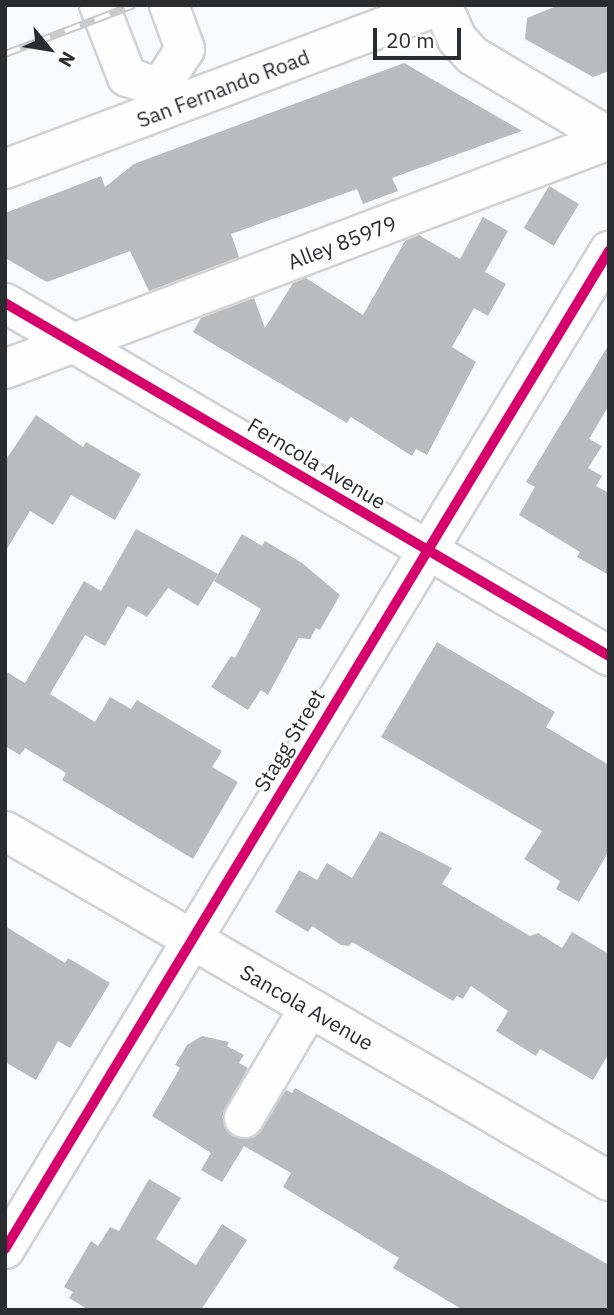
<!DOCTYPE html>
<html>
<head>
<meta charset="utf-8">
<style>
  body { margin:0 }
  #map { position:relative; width:614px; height:1315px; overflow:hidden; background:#f8fbfd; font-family:"IBM Plex Sans",sans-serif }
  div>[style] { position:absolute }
  .building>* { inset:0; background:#b9bcbe; transform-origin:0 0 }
  .roads { filter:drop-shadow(2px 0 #d0d3d6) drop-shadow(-2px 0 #d0d3d6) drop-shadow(0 2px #d0d3d6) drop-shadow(0 -2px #d0d3d6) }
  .minor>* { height:38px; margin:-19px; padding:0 19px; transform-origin:19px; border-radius:19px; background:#fefeff }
  .rail>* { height:8px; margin-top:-4px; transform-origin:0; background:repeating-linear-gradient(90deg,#fff 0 16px,#c9cacb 0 32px); box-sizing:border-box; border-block:2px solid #c9cacb }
  .cycleway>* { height:10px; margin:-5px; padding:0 5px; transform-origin:5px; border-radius:5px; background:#d6006c }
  span { translate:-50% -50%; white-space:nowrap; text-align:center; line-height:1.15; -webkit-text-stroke:5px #fff; paint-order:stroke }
  .street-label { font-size:21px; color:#2a2d30 }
  .frame { position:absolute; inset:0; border:7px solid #2a2d30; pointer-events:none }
  .north { position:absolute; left:14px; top:14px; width:70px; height:70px; -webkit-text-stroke:5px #fff; paint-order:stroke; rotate:120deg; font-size:19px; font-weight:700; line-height:28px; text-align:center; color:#2a2d30 }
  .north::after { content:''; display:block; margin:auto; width:24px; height:32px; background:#2a2d30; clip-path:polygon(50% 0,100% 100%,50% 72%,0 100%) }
  .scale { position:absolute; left:373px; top:28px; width:88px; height:32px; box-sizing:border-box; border:4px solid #2a2d30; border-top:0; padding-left:9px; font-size:21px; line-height:24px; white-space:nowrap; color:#2a2d30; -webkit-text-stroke:5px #fff; paint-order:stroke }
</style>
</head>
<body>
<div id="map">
  <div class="building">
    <i style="clip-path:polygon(559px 5px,609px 5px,609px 71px,593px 77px,525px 39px,527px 18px)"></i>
    <i style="clip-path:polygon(404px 63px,522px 131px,392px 178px,398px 191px,363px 204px,357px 189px,231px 234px,239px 257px,149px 291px,130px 251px,47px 282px,5px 258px,5px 213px,101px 176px,105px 187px,134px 164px)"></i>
    <i style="left:549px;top:186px;width:35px;height:49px;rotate:31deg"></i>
    <i style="clip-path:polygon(483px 217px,508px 231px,485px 272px,506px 284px,488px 316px,474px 308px,452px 347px,476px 362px,427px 455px,416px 449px,412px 456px,351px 417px,347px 423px,193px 332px,201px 318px,254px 298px,265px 328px,293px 283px,306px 278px,363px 315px,405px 241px,419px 235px,460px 259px)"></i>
    <i style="clip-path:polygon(609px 344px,609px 405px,589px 439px,602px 446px,588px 468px,602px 476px,596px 486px,609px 493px,609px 575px,577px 557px,580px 552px,519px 515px,535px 487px,526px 482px)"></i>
    <i style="clip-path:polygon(36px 415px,83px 447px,86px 442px,141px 474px,115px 520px,71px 495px,53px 525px,30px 511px,5px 552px,5px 461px)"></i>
    <i style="clip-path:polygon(136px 529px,218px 574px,198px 606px,168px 588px,147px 617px,128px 606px,105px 646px,85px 635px,50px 694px,95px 722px,110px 697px,131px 709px,137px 700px,222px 751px,212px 767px,238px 782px,193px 859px,62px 780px,66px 773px,25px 748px,20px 755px,5px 746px,5px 671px,25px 683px,84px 581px,101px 591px)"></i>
    <i style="clip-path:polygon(242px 534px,262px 546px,265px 541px,302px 563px,340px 595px,320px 630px,316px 628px,310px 639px,299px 638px,268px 695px,261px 690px,248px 710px,211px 687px,231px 656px,235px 658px,261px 609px,214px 581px)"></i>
    <i style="clip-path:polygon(437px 642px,555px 712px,546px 727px,609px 765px,609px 851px,579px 902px,556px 889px,560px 881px,524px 859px,542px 831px,381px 737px)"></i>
    <i style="clip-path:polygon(380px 831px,452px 868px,442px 884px,530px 936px,538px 933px,562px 948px,572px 932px,609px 954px,609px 1053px,593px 1080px,540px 1049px,536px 1056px,496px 1031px,508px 1011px,471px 986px,463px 999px,457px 996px,453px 1001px,352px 942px,349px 946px,341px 945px,312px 926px,308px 932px,275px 912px,299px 870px,317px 880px,327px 863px,352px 878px)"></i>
    <i style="clip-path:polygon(5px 926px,65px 963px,68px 958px,110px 983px,70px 1048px,58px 1041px,36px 1080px,5px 1062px)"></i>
    <i style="clip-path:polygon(202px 1036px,229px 1042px,227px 1046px,244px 1055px,239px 1063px,248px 1068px,222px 1117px,232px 1136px,255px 1137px,286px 1090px,292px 1093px,295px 1088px,609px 1265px,609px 1310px,463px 1310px,393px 1268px,399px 1258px,283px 1187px,291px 1173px,244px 1146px,222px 1182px,201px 1170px,211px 1153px,152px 1116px,180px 1068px,175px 1065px,187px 1045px)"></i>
    <i style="clip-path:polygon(149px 1179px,181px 1198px,156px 1239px,196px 1265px,222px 1224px,247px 1240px,201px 1310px,89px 1310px,69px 1298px,73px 1292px,64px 1287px,91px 1241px,98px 1246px,110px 1227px,119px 1231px)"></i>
  </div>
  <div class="roads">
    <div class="minor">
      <i style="left:99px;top:5px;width:77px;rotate:68.7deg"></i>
      <i style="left:127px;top:77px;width:35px;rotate:18deg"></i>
      <i style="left:442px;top:5px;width:37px;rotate:66deg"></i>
      <i style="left:457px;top:39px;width:23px;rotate:47deg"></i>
      <i style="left:473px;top:56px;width:158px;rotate:30.8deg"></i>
      <i style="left:160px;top:88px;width:46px;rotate:-57.3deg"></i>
      <i style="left:185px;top:49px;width:47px;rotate:-110deg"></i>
      <i style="left:5px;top:169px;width:466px;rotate:-20.6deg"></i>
      <i style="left:5px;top:303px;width:700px;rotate:30.3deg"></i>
      <i style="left:5px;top:369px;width:646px;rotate:-20.76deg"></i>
      <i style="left:5px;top:831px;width:698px;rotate:30.09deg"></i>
      <i style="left:244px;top:1118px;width:128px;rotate:-59.4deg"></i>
      <i style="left:5px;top:1249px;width:1167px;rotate:-58.82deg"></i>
    </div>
  </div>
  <div class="rail">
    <i style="left:5px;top:54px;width:138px;rotate:-20.8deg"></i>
  </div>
  <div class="cycleway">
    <i style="left:5px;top:303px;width:700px;rotate:30.3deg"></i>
    <i style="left:5px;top:1249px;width:1167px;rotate:-58.82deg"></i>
  </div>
  <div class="street-label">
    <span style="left:223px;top:88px;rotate:-21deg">San Fernando Road</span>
    <span style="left:342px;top:242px;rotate:-21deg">Alley 85979</span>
    <span style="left:317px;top:463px;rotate:31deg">Ferncola Avenue</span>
    <span style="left:289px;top:740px;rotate:-59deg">Stagg Street</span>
    <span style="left:307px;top:1007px;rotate:30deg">Sancola Avenue</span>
  </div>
  <div class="frame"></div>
  <div class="north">N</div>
  <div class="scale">20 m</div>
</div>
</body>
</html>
